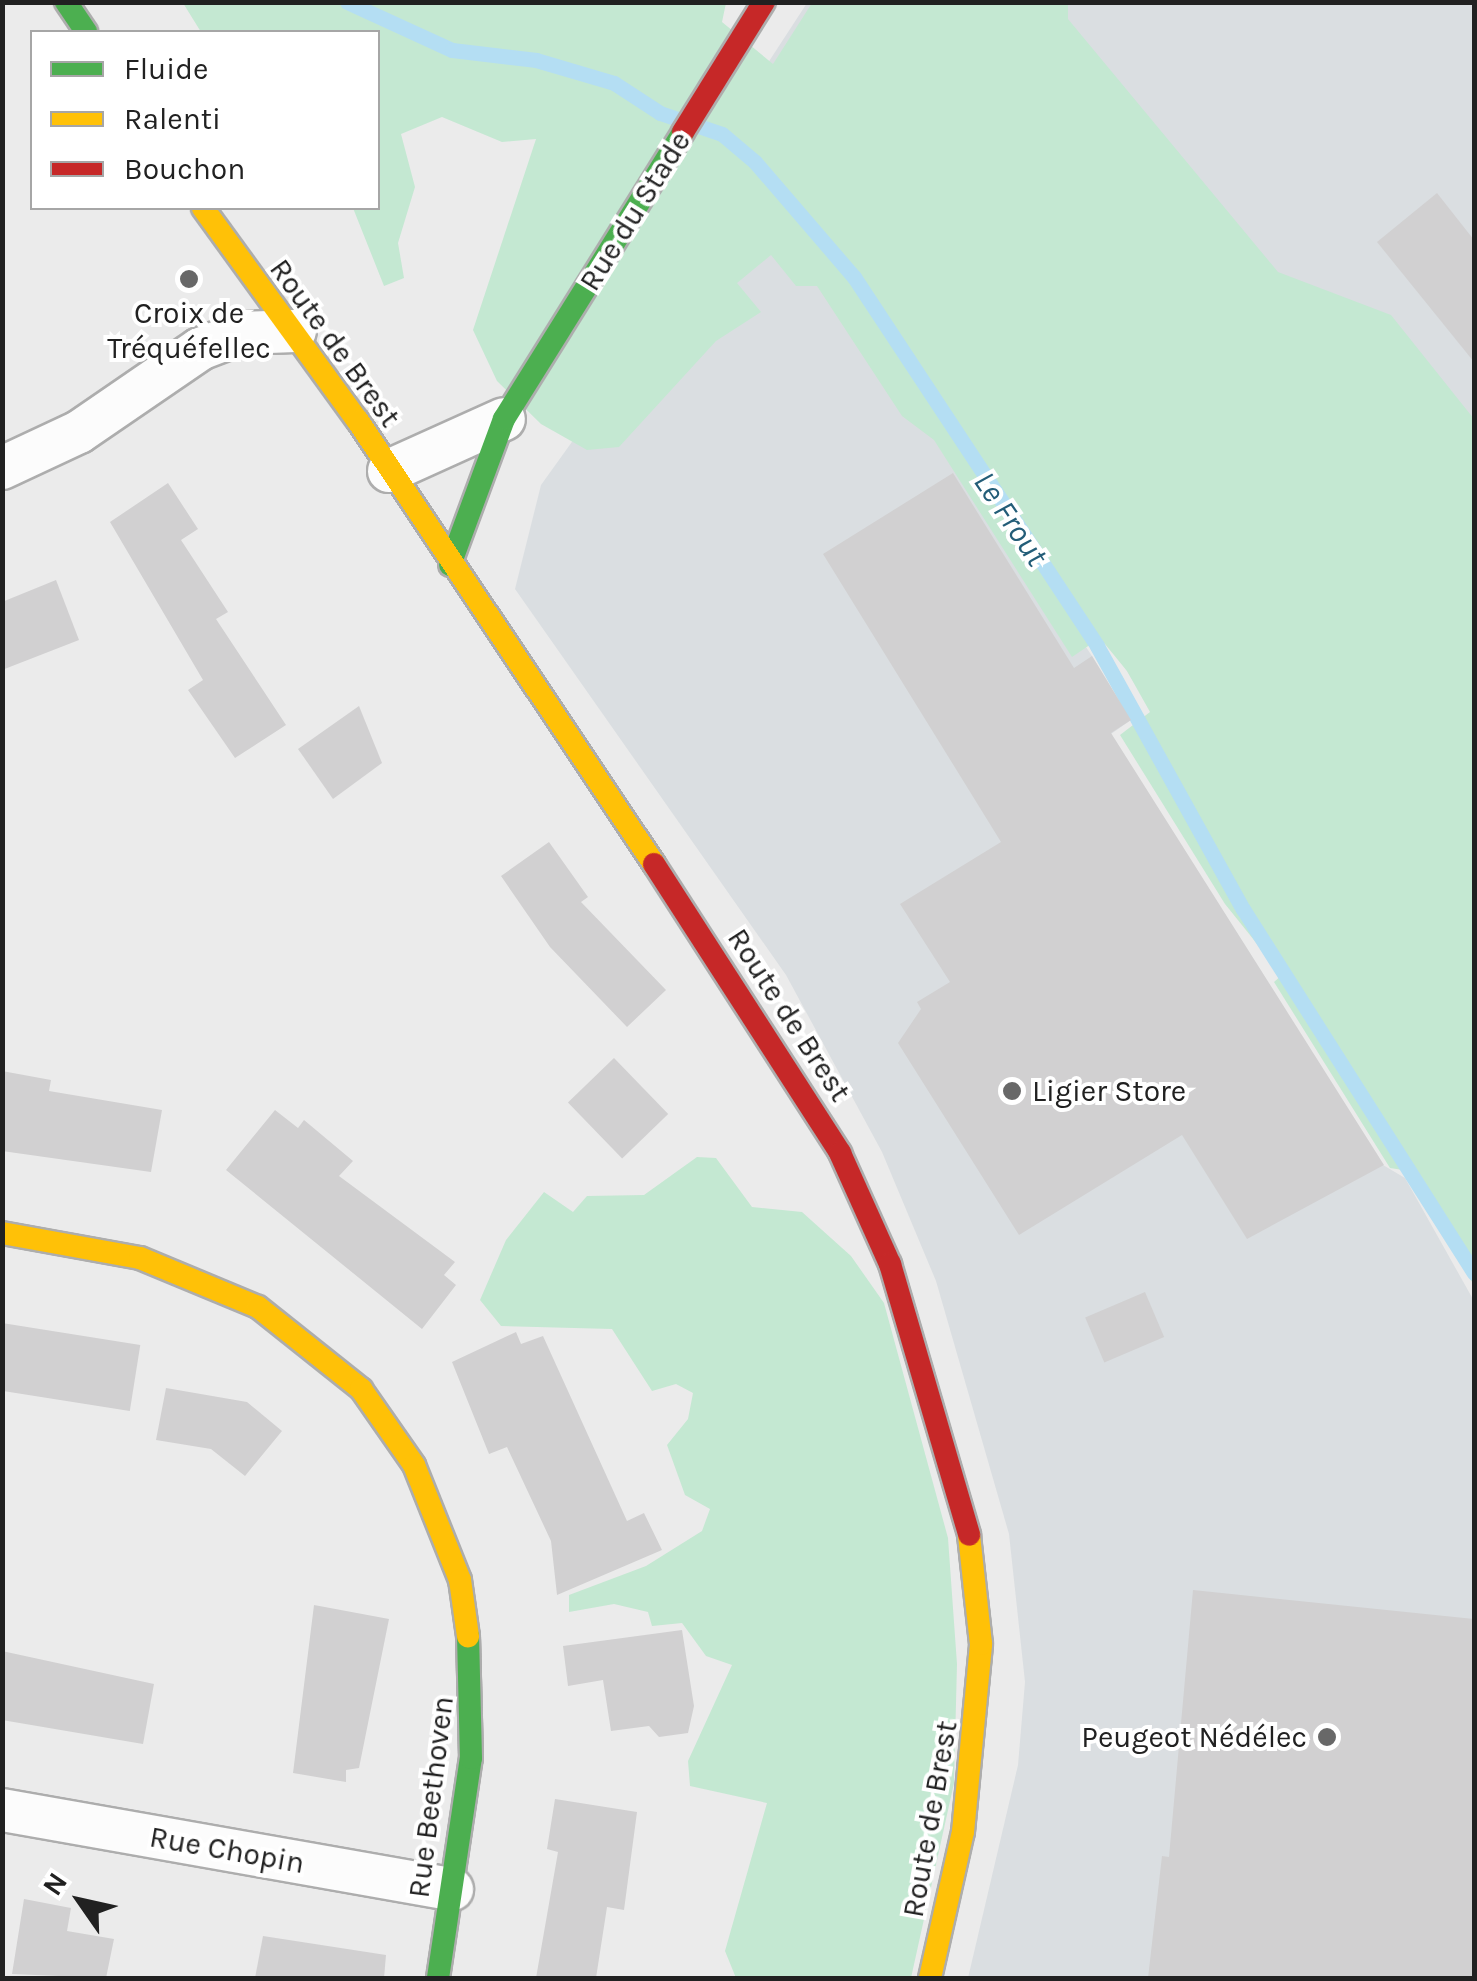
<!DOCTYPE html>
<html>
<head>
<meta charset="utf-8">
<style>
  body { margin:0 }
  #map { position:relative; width:1477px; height:1981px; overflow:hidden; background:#ebebeb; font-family:Karla,sans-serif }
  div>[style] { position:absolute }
  .built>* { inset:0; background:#dadee1 }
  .green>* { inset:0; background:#c4e8d2 }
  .stream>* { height:15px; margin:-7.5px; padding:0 7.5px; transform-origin:7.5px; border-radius:7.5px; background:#b4def3 }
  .building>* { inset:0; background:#d1d0d1; transform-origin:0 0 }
  .roads { filter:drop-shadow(2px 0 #adadad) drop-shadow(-2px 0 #adadad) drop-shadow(0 2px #adadad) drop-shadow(0 -2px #adadad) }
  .street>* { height:42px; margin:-21px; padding:0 21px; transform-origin:21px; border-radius:21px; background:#fcfcfc }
  .fast>* { height:22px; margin:-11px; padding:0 11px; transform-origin:11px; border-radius:11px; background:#4caf50 }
  .slow>* { height:22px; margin:-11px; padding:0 11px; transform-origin:11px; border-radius:11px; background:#ffc107 }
  .jam>* { height:22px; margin:-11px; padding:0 11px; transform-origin:11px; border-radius:11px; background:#c62828 }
  .dots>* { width:28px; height:28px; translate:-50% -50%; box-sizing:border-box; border:5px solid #fff; border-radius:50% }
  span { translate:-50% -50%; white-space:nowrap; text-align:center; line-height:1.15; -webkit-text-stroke:8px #fff; paint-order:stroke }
  .street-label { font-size:30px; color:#212121 }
  .poi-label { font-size:30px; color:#212121 }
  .left { translate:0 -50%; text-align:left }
  .right { translate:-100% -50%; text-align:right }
  .water-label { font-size:32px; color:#235d78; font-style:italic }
  .frame { position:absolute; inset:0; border:5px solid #212121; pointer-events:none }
  .legend { position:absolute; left:30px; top:30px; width:350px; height:180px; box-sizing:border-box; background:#fff; border:2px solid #a6a6a6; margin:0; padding:12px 18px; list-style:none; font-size:30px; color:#212121 }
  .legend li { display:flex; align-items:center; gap:20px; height:50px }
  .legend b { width:50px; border:2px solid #a6a6a6 }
  .north { position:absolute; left:30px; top:1851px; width:100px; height:100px; -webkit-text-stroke:8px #fff; paint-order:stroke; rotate:304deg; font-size:28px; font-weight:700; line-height:40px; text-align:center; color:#212121 }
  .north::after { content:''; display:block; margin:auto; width:35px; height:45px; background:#212121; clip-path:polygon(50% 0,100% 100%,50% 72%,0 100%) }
</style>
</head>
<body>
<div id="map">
  <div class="built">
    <i style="clip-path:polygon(807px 3px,1474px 3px,1474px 1242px,1127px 671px,730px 121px)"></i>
    <i style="clip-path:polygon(772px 196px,828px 264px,1092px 656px,1131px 720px,1111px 734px,1383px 1165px,1405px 1178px,1474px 1301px,1474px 1978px,968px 1978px,1018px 1765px,1025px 1682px,1009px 1534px,936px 1281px,882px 1152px,786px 975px,515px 589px,541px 485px,704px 258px)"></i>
  </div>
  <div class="green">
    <i style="clip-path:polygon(183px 3px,726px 3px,722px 22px,773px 64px,812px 3px,1068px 3px,1068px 19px,1278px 272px,1391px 315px,1474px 419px,1474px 1285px,1403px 1170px,1390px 1168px,1274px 982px,1282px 975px,1225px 904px,1120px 735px,1150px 712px,1127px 671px,1100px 638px,1072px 657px,934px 440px,902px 416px,817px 286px,796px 286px,771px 255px,737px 283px,761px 312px,716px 341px,619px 447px,587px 450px,541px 424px,497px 381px,473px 330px,536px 139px,502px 142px,442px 117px,401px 134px,415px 187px,398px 243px,404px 278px,384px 286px,353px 208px,378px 208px,378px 32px,201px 32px)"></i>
    <i style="clip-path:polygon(697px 1157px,716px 1158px,752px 1207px,802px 1212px,851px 1256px,884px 1303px,948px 1538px,957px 1664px,954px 1783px,911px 1978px,736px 1978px,725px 1951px,767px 1803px,690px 1786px,688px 1761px,732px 1665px,706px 1656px,682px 1623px,652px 1626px,648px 1612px,614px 1604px,569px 1612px,569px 1595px,646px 1566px,702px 1531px,710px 1509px,685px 1495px,667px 1445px,688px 1419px,693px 1393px,676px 1384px,652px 1391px,612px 1329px,501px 1326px,480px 1300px,506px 1240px,544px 1192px,573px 1212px,587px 1196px,644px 1195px)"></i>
  </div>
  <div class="stream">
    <i style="left:347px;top:2px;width:115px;rotate:24.6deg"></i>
    <i style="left:452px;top:50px;width:85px;rotate:6.8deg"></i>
    <i style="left:536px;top:60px;width:81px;rotate:16.4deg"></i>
    <i style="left:614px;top:83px;width:55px;rotate:33.1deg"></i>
    <i style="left:660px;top:113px;width:65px;rotate:18.7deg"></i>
    <i style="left:722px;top:134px;width:43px;rotate:40.3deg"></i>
    <i style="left:755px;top:162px;width:152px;rotate:49.3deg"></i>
    <i style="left:854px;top:277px;width:442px;rotate:56.6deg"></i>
    <i style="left:1097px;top:646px;width:301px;rotate:61deg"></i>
    <i style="left:1243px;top:909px;width:431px;rotate:57.6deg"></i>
  </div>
  <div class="building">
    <i style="clip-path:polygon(1437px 193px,1474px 240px,1474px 362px,1377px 242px)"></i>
    <i style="clip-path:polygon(953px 473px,1074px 668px,1092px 656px,1131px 720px,1111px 733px,1384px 1165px,1247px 1239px,1182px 1135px,1019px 1235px,898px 1043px,921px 1009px,917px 1002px,950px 982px,900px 904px,1001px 842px,823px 554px)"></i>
    <i style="clip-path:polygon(168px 483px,198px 529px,181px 540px,228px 612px,216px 619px,286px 725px,235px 758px,188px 690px,203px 680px,110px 522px)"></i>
    <i style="clip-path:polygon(56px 580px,79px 640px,2px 670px,2px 602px)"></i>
    <i style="clip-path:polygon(359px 706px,382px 763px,333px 799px,298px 749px)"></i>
    <i style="clip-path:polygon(549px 842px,588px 897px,581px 902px,666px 990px,627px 1027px,550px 947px,501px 876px)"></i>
    <i style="left:614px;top:1058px;width:78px;height:64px;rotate:46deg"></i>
    <i style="clip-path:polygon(2px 1071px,51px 1080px,49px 1091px,162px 1110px,151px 1172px,2px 1151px)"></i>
    <i style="clip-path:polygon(275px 1110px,298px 1128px,304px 1120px,353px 1161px,339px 1176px,455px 1262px,444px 1275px,456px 1285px,422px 1329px,226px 1170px)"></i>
    <i style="left:1145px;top:1292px;width:49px;height:65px;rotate:67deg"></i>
    <i style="left:2px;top:1323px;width:140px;height:67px;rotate:9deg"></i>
    <i style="clip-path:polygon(516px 1332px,521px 1344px,543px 1336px,627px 1521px,644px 1513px,662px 1550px,557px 1595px,551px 1541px,507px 1447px,489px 1454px,452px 1362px)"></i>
    <i style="clip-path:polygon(166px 1388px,247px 1402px,282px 1431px,245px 1476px,211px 1449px,156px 1440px)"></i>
    <i style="clip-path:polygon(1193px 1590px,1474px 1619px,1474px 1978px,1148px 1978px,1162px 1856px,1169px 1857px)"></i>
    <i style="clip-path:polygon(314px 1605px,389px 1619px,359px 1768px,346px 1770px,346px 1782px,293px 1773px)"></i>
    <i style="clip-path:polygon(682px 1630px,694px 1706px,688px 1733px,659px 1737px,649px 1726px,611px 1731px,603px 1680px,568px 1686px,563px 1646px)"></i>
    <i style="clip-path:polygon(2px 1651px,154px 1684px,143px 1744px,2px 1720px)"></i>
    <i style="clip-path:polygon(555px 1799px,637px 1812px,624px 1910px,607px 1907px,596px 1978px,536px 1978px,558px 1852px,547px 1849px)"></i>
    <i style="clip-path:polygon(24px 1899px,71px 1908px,67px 1931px,114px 1939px,106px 1978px,12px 1974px)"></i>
    <i style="clip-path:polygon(263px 1936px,386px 1955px,384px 1978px,255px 1978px)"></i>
  </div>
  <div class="roads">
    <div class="street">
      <i style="left:2px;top:468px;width:85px;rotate:-25.1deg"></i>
      <i style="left:79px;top:432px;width:147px;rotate:-34.4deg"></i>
      <i style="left:200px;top:349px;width:45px;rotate:-20.9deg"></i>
      <i style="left:242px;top:333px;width:53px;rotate:-2.2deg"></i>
      <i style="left:389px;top:471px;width:126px;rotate:-24.3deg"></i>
      <i style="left:2px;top:1810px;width:457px;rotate:10deg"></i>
    </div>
    <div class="fast">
      <i style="left:66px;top:2px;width:36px;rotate:56deg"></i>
      <i style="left:450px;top:565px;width:156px;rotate:-69.7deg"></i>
      <i style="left:504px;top:419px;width:338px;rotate:-58deg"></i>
      <i style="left:438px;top:1978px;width:222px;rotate:-81.5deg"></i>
      <i style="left:471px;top:1758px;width:122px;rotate:-91.4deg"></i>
    </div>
    <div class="slow">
      <i style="left:203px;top:208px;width:263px;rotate:54deg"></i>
      <i style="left:358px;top:421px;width:533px;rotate:56.25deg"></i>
      <i style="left:2px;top:1233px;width:140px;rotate:10.3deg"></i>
      <i style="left:140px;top:1258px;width:128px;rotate:22.6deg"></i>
      <i style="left:258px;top:1307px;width:132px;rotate:38.5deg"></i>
      <i style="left:361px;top:1389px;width:93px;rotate:55.1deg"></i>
      <i style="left:414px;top:1465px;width:124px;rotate:68.2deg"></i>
      <i style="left:460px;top:1580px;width:57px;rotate:81.9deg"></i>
      <i style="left:930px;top:1978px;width:150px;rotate:-77.3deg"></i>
      <i style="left:963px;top:1832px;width:189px;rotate:-84.5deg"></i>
      <i style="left:981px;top:1644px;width:110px;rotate:-96.3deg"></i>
    </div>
    <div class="jam">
      <i style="left:683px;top:132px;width:153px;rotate:-58.1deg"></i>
      <i style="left:654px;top:864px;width:344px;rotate:57.2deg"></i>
      <i style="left:840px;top:1153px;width:122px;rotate:65.8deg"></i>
      <i style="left:890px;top:1264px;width:282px;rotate:73.7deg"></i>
    </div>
  </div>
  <div class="dots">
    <i style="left:189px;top:279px;background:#686868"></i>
    <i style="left:1012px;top:1091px;background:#686868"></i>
    <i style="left:1327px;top:1737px;background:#686868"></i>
  </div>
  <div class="street-label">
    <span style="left:635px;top:211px;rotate:-58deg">Rue du Stade</span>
    <span style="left:335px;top:343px;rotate:54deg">Route de Brest</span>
    <span style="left:789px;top:1015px;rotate:57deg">Route de Brest</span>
    <span style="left:431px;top:1797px;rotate:-83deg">Rue Beethoven</span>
    <span style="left:930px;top:1819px;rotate:-80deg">Route de Brest</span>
    <span style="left:227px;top:1850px;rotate:10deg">Rue Chopin</span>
  </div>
  <div class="poi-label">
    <span style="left:189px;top:330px">Croix de<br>Tréquéfellec</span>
    <span class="left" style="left:1032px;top:1091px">Ligier Store</span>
    <span class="right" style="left:1307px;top:1737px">Peugeot Nédélec</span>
  </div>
  <div class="water-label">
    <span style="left:1010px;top:519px;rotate:56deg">Le Frout</span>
  </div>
  <div class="frame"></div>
  <ul class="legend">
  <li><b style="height:12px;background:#4caf50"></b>Fluide</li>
  <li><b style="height:12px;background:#ffc107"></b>Ralenti</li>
  <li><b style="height:12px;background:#c62828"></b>Bouchon</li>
  </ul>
  <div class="north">N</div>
</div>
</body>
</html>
